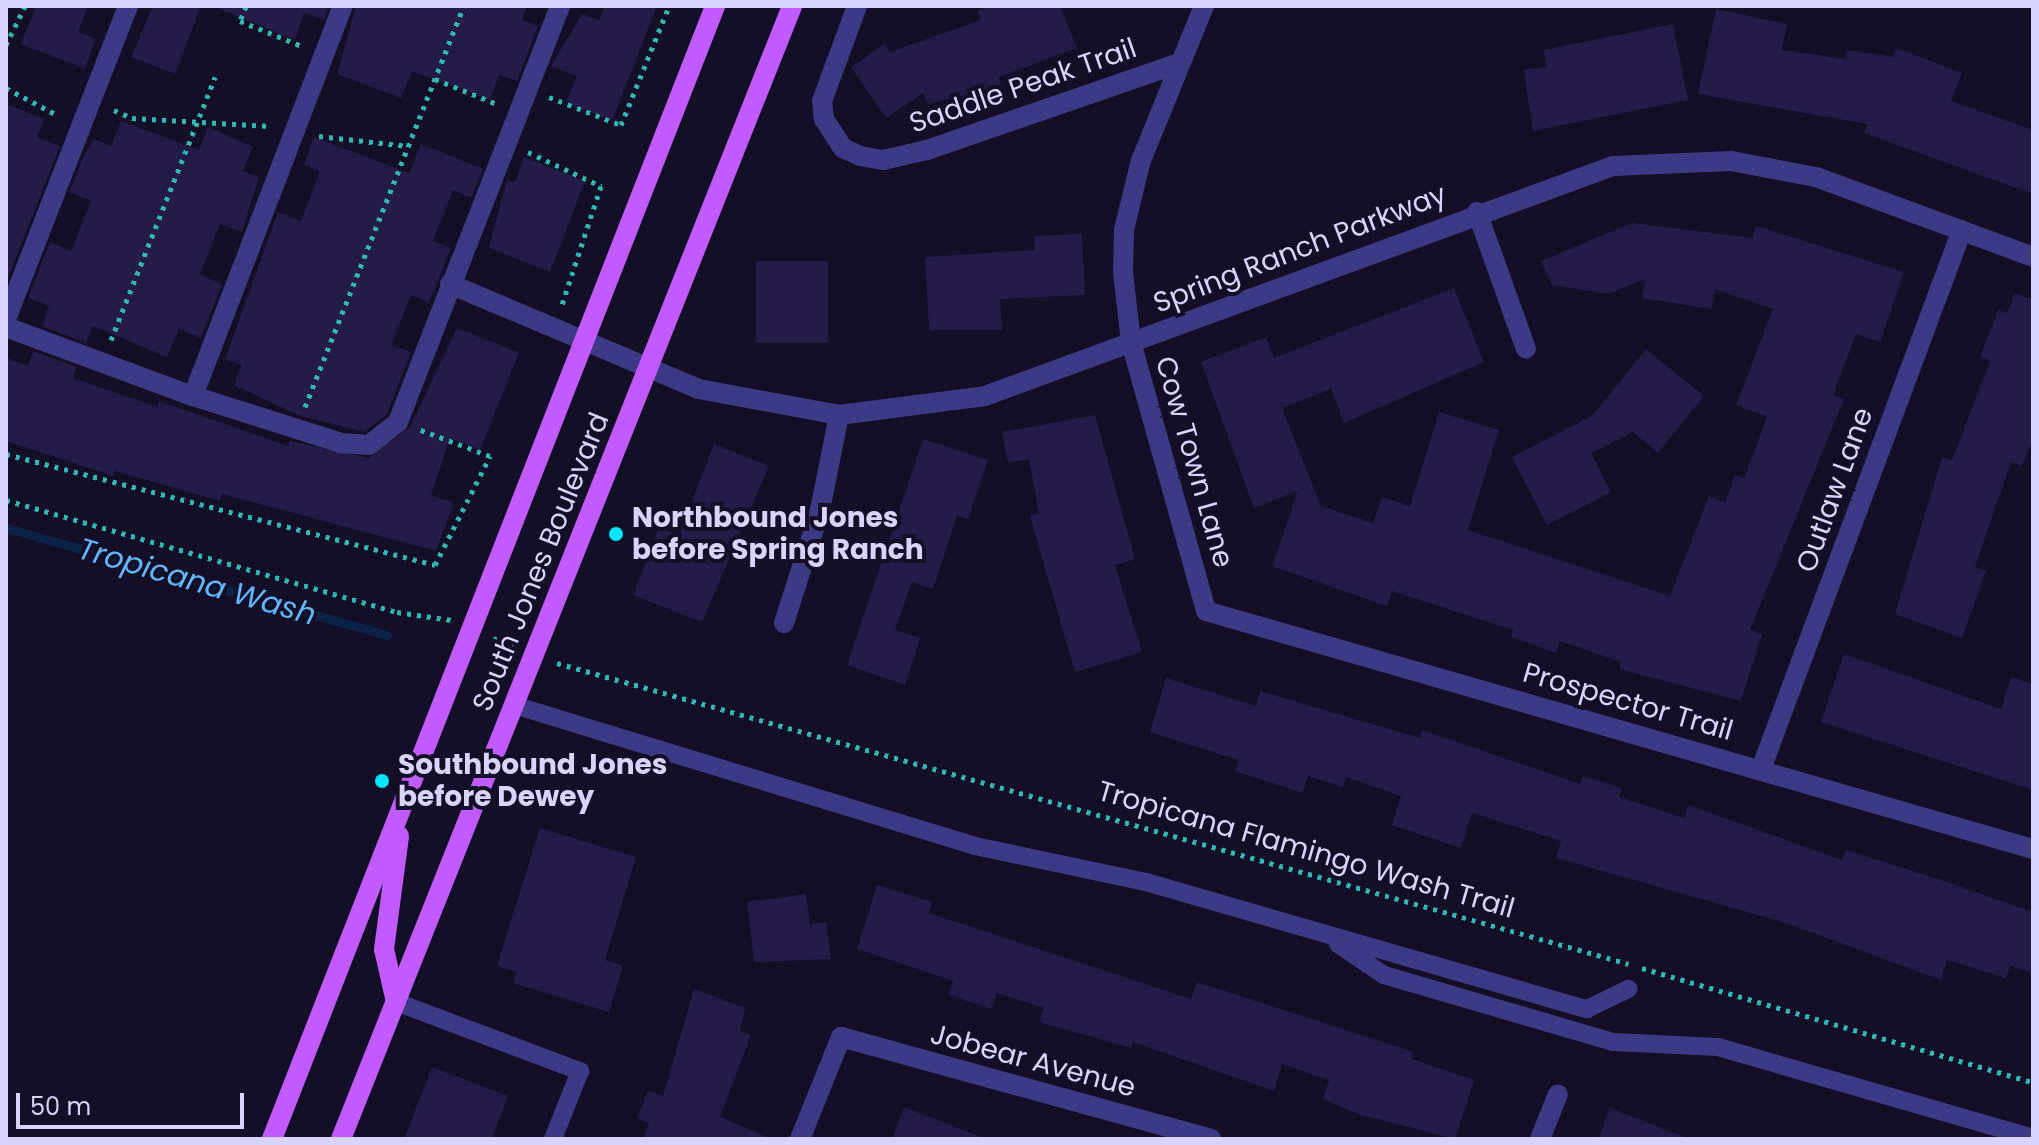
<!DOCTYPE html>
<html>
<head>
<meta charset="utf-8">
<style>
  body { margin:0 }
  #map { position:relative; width:2039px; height:1145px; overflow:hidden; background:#130f26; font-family:Poppins,sans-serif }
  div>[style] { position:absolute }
  .stream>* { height:9px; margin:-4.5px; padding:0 4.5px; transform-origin:4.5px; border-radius:4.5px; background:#0c2248 }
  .building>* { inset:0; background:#241b47; transform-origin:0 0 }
  .path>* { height:5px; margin-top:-2.5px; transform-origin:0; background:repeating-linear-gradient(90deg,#2fb8b0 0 4px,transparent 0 10px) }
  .lane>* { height:18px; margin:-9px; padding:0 9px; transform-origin:9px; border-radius:9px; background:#3d3a85 }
  .street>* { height:20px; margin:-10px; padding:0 10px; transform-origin:10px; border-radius:10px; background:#3d3a85 }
  .primary>* { height:20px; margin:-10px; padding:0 10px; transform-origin:10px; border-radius:10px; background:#c25bff }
  .dots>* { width:22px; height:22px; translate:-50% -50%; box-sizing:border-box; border:4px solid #130f26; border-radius:50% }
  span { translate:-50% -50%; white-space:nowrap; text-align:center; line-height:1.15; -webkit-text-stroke:8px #130f26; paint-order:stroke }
  .street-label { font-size:28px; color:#d9d4ff }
  .poi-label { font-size:28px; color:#d9d4ff; font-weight:700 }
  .left { translate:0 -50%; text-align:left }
  .water-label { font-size:30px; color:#62b6ff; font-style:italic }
  .frame { position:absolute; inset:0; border:8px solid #d9d4ff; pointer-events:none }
  .scale { position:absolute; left:16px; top:1093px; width:228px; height:36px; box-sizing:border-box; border:4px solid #d9d4ff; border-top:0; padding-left:10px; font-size:24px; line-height:28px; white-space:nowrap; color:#d9d4ff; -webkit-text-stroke:6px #130f26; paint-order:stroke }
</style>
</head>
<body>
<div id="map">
  <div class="stream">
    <i style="left:6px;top:528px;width:396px;rotate:15.7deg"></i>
  </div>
  <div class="building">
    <i style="clip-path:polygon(36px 6px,88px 6px,78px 32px,96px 39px,85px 69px,21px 44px)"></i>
    <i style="clip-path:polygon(153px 6px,201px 6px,175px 74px,131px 57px)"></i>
    <i style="clip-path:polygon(212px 6px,329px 6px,324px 20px,304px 13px,295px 40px)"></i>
    <i style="clip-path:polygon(356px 6px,527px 6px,522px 20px,538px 26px,517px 81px,499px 75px,490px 100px,412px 71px,401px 98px,337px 74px)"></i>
    <i style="clip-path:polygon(605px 6px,657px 6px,612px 121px,566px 103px,577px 76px,551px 66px,582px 14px,599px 20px)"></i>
    <i style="clip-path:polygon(993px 6px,1060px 6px,1077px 48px,999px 77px,1001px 86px,928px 104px,923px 93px,886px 118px,851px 67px,884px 44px,890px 52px,981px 20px,977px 11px)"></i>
    <i style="clip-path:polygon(1716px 9px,1787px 24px,1782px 50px,1846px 59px,1847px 50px,1893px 57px,1897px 48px,1962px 73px,1951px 101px,2033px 130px,2033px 194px,1864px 133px,1867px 124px,1698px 94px)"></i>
    <i style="clip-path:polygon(1673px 24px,1688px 100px,1533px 131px,1524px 70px,1546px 67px,1544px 50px)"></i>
    <i style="clip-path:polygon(6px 104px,44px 119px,37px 137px,60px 146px,6px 283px)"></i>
    <i style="clip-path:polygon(121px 121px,199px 150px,208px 127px,253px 147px,243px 171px,259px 177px,242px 232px,220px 224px,200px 274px,222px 284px,201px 338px,179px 329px,167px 357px,93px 326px,86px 343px,42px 326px,49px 306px,28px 298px,50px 242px,71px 251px,91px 201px,69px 192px,84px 155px,94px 139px,111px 146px)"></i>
    <i style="clip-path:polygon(314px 137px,409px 173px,421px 144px,483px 169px,471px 198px,453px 190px,433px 241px,451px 248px,429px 303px,411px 295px,391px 345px,411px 352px,387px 414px,365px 432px,300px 416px,234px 385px,242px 365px,225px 359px,278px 212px,301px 221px,320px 171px,304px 165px)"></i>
    <i style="clip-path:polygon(524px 157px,585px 181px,550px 272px,489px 248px,507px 179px,515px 182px)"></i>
    <i style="clip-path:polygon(1632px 223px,1752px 238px,1756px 226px,1904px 272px,1880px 342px,1856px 334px,1833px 395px,1844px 399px,1750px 630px,1762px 634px,1741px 701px,1619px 669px,1621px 662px,1560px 641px,1556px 653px,1511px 637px,1513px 630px,1392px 591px,1387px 606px,1272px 566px,1298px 491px,1254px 508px,1201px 362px,1266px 337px,1274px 358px,1454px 288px,1484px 362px,1344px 423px,1331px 389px,1282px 408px,1321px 506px,1373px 523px,1382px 497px,1410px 506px,1439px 412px,1499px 430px,1468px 530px,1670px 596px,1709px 496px,1725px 502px,1735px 475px,1744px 478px,1767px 417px,1736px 405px,1773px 309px,1715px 289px,1712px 309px,1642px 298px,1645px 279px,1609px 294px,1552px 285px,1541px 261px)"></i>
    <i style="clip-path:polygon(1082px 234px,1085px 295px,1000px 299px,1002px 330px,929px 330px,925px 257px,1035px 250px,1034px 236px)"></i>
    <i style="left:756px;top:261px;width:72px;height:82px"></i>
    <i style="clip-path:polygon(2015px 293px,2033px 300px,2033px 439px,2022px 466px,2011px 462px,1975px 567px,1986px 571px,1962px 638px,1895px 614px,1942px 457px,1952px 460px,1990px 361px,1980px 357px,1998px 310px,2007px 313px)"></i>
    <i style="clip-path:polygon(457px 328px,519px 353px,480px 450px,450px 438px,431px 495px,454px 503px,436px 551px,222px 494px,220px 501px,115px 471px,113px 476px,6px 441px,6px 358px,28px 366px,33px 351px,77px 367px,73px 378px,157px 407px,159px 401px,288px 446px,290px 441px,369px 458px,410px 427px)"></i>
    <i style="clip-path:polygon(1646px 349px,1704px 396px,1658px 453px,1633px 432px,1591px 453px,1611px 492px,1547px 525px,1512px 457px,1592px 416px)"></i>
    <i style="clip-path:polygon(1095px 415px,1135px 559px,1115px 565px,1142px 652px,1075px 672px,1030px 516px,1039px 513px,1029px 459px,1008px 463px,1002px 432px)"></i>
    <i style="clip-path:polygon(923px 439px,988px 460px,968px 519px,957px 516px,933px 589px,912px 582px,895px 630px,920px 638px,905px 685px,847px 665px)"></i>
    <i style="clip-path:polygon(714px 444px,769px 466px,702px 622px,633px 595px,659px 527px,679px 535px)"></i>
    <i style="clip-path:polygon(1844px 654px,2001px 709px,2011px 677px,2033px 684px,2033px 790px,1821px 722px)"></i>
    <i style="clip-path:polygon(1166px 678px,1256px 706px,1260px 691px,1420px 738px,1422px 730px,1580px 784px,1583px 776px,1622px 788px,1619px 797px,1684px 818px,1688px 805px,1842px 860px,1846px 850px,1941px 880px,2033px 912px,2033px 973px,2010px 966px,2006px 978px,1947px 960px,1941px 980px,1786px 923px,1556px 858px,1561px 841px,1472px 813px,1461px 848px,1392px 825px,1401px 796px,1346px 777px,1343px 787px,1308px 776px,1303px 793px,1235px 771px,1238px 760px,1150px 732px)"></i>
    <i style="clip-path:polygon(540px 828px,636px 857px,605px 960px,623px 966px,609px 1012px,513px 983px,516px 972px,497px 966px)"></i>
    <i style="clip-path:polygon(877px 885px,932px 902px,929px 913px,1191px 999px,1197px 982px,1414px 1052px,1412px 1059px,1474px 1080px,1455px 1139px,1358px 1114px,1323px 1099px,1329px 1080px,1282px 1064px,1274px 1091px,1133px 1042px,1131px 1048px,1039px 1022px,1044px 1008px,997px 993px,991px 1009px,949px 995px,953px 981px,857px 949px)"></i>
    <i style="clip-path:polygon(806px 894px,810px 924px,826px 922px,831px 959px,754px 962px,747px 902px)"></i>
    <i style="clip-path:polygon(694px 989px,745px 1008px,740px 1031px,751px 1035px,720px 1117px,772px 1139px,643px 1139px,649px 1123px,637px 1118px,648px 1091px,663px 1096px)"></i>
    <i style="clip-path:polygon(432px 1067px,508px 1096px,492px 1139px,404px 1139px)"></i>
    <i style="clip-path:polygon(904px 1107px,981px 1137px,981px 1139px,892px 1139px)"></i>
    <i style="clip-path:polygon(1610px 1108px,1684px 1137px,1684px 1139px,1598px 1139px)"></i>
  </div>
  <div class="path">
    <i style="left:246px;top:6px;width:16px;rotate:112deg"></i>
    <i style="left:240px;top:21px;width:67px;rotate:22deg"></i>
    <i style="left:6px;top:45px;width:43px;rotate:-64deg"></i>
    <i style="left:435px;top:79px;width:67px;rotate:22deg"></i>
    <i style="left:6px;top:88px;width:60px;rotate:27.8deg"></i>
    <i style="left:549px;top:97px;width:77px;rotate:21.3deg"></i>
    <i style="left:621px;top:125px;width:128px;rotate:-68deg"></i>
    <i style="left:114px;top:110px;width:20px;rotate:24deg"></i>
    <i style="left:132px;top:118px;width:138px;rotate:3.3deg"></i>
    <i style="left:319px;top:136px;width:90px;rotate:6.4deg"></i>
    <i style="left:528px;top:152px;width:81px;rotate:25deg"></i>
    <i style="left:601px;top:186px;width:128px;rotate:108.2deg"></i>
    <i style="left:111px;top:340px;width:283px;rotate:-68.4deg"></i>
    <i style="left:305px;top:407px;width:431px;rotate:-68.4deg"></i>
    <i style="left:6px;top:454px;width:443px;rotate:14.5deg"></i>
    <i style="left:435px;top:565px;width:122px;rotate:-63.2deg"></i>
    <i style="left:490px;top:456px;width:77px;rotate:-159.4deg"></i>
    <i style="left:6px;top:500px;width:407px;rotate:16deg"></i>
    <i style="left:397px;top:612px;width:55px;rotate:8.4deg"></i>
    <i style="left:493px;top:638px;width:22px;rotate:24deg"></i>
    <i style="left:557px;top:663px;width:1113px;rotate:15.68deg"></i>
    <i style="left:1642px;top:968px;width:407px;rotate:16.3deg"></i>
  </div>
  <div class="lane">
    <i style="left:514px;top:705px;width:482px;rotate:17deg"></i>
    <i style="left:975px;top:846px;width:175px;rotate:11.9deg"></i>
    <i style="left:1146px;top:882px;width:459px;rotate:16.1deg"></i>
    <i style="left:1587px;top:1009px;width:46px;rotate:-26deg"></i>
    <i style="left:1338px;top:944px;width:55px;rotate:34deg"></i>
    <i style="left:1384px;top:975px;width:239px;rotate:16.3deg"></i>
    <i style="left:1613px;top:1042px;width:105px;rotate:2.7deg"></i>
    <i style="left:1718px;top:1047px;width:328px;rotate:16.1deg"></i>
    <i style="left:396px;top:1002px;width:197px;rotate:20.6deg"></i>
    <i style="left:580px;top:1071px;width:73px;rotate:111.7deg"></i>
  </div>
  <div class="street">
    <i style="left:857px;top:6px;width:101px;rotate:110.2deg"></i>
    <i style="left:822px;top:101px;width:18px;rotate:84deg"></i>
    <i style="left:824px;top:119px;width:35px;rotate:57deg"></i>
    <i style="left:843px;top:148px;width:19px;rotate:25deg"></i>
    <i style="left:860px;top:156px;width:23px;rotate:10deg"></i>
    <i style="left:883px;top:160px;width:45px;rotate:-12.8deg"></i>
    <i style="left:927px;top:150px;width:267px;rotate:-19deg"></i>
    <i style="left:1204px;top:6px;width:166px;rotate:112.2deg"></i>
    <i style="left:1141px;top:160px;width:72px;rotate:103.7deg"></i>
    <i style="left:1124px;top:230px;width:42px;rotate:91.4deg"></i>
    <i style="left:1123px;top:272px;width:70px;rotate:83.5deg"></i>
    <i style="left:1131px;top:342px;width:279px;rotate:74.4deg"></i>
    <i style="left:1206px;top:611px;width:861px;rotate:16.06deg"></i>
    <i style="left:1477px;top:212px;width:145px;rotate:70.3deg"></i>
    <i style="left:450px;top:284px;width:270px;rotate:22.9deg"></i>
    <i style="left:699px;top:389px;width:142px;rotate:10.5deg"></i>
    <i style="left:839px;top:415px;width:147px;rotate:-7.4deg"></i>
    <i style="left:985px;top:396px;width:669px;rotate:-20.11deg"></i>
    <i style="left:1613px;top:166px;width:118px;rotate:-2.4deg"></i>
    <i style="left:1731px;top:161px;width:86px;rotate:10.7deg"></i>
    <i style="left:1816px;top:177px;width:231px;rotate:20.2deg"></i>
    <i style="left:6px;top:319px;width:336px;rotate:-68.7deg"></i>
    <i style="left:6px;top:327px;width:199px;rotate:20.3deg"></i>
    <i style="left:193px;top:396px;width:155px;rotate:17.6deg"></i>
    <i style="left:341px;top:443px;width:28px;rotate:4deg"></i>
    <i style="left:369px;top:445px;width:37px;rotate:-38deg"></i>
    <i style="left:398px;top:422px;width:446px;rotate:-68.7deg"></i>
    <i style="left:193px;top:396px;width:418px;rotate:-69deg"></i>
    <i style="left:784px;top:623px;width:119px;rotate:-72.3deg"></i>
    <i style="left:820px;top:510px;width:97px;rotate:-78.7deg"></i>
    <i style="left:1761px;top:769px;width:575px;rotate:-69.55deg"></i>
    <i style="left:800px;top:1139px;width:110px;rotate:-68.1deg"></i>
    <i style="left:841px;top:1037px;width:384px;rotate:15.4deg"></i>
    <i style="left:1540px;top:1139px;width:48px;rotate:-68.2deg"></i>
  </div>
  <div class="primary">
    <i style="left:396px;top:1002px;width:54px;rotate:-102.8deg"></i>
    <i style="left:384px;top:949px;width:114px;rotate:-82.4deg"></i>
    <i style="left:272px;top:1139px;width:1217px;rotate:-68.64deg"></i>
    <i style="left:341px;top:1139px;width:1219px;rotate:-68.29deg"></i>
  </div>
  <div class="dots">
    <i style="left:616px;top:534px;background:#00e5ff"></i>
    <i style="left:382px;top:781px;background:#00e5ff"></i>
  </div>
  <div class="street-label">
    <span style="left:1023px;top:86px;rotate:-19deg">Saddle Peak Trail</span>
    <span style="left:1300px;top:249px;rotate:-21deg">Spring Ranch Parkway</span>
    <span style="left:1194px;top:462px;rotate:74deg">Cow Town Lane</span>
    <span style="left:1835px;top:490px;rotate:-70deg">Outlaw Lane</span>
    <span style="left:541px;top:562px;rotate:-68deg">South Jones Boulevard</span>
    <span style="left:1628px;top:702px;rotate:16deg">Prospector Trail</span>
    <span style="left:1306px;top:850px;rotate:16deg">Tropicana Flamingo Wash Trail</span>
    <span style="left:1033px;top:1061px;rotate:15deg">Jobear Avenue</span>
  </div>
  <div class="poi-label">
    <span class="left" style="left:632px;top:534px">Northbound Jones<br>before Spring Ranch</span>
    <span class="left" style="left:398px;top:781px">Southbound Jones<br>before Dewey</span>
  </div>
  <div class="water-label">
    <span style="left:197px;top:582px;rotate:16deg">Tropicana Wash</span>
  </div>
  <div class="frame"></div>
  <div class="scale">50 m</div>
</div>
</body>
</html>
